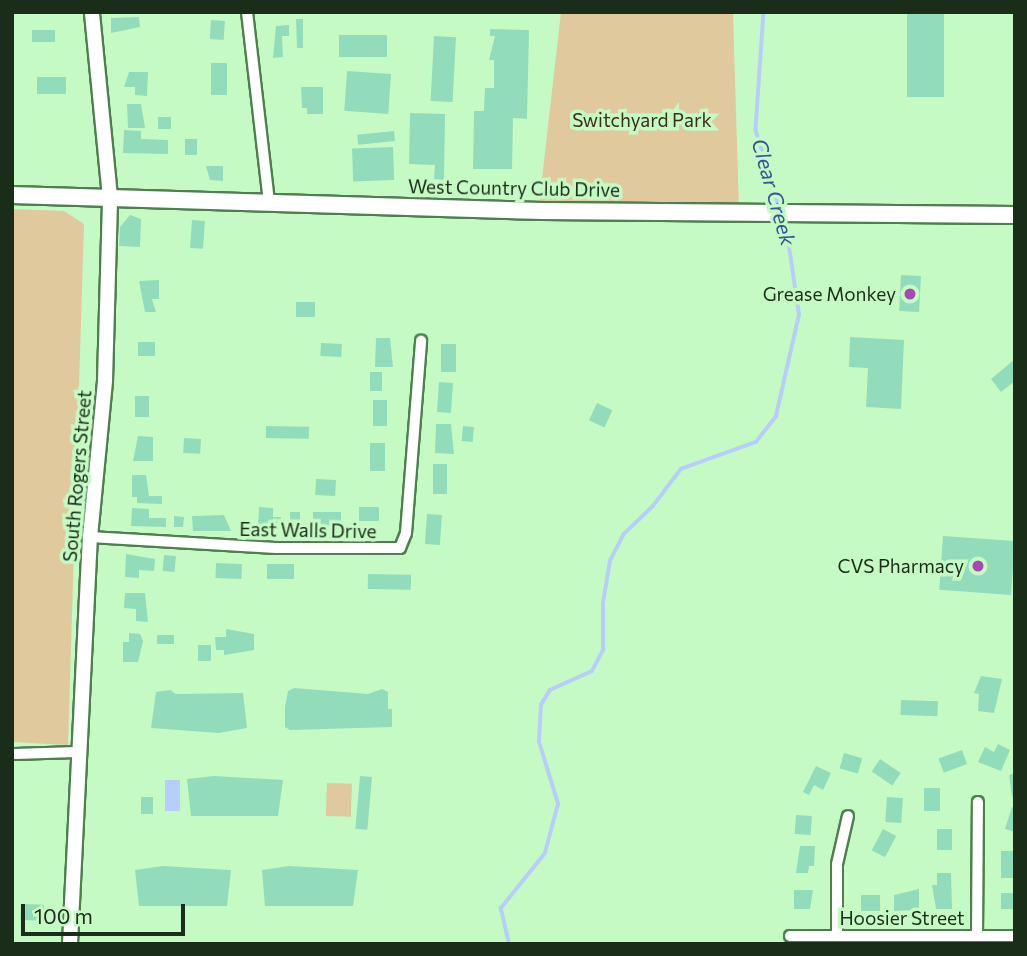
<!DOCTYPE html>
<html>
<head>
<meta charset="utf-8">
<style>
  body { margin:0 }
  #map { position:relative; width:1027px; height:956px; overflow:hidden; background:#c6fac5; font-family:Commissioner,sans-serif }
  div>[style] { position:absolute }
  .green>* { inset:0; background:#e0c99c; transform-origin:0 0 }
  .water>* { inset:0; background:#b8cefa; transform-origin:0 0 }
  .stream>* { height:3.5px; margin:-1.75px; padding:0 1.75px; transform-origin:1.75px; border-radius:1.75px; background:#b8cefa }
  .building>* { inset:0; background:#92dcbb; transform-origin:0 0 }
  .roads { filter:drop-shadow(2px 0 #4f7e50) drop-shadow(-2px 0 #4f7e50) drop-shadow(0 2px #4f7e50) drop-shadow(0 -2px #4f7e50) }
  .minor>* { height:10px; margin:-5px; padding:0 5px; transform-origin:5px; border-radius:5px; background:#fff }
  .tertiary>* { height:14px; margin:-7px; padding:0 7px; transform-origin:7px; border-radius:7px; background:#fff }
  .secondary>* { height:16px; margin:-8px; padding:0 8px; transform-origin:8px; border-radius:8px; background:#fff }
  .dots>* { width:19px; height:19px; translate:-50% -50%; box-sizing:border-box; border:4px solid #c6fac5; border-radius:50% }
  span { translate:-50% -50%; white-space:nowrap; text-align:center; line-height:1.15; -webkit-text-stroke:7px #c6fac5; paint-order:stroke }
  .park-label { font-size:19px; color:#3b2e14 }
  .street-label { font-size:19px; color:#192d19 }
  .poi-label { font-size:19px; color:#192d19 }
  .right { translate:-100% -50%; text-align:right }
  .water-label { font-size:21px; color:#375596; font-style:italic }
  .frame { position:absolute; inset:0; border:14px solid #192d19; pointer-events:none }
  .scale { position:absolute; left:21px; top:904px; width:164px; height:32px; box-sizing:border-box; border:4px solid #192d19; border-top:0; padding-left:9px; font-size:21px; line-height:24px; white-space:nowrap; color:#192d19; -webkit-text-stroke:5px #c6fac5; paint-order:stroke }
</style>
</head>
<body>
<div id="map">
  <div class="green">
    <i style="clip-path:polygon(561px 12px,733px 12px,739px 211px,538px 214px)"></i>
    <i style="clip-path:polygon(12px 209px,64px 211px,84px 224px,68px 745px,12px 742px)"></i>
    <i style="left:327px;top:783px;width:25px;height:33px;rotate:2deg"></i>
  </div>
  <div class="water">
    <i style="left:165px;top:780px;width:15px;height:31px"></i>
  </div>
  <div class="stream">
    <i style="left:764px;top:12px;width:118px;rotate:93.9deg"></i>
    <i style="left:756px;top:130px;width:83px;rotate:73.1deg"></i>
    <i style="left:509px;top:944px;width:37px;rotate:-103deg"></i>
    <i style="left:501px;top:908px;width:70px;rotate:-51.3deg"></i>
    <i style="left:545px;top:853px;width:51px;rotate:-75.1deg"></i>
    <i style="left:558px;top:804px;width:65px;rotate:-107deg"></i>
    <i style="left:539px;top:742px;width:37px;rotate:-87deg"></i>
    <i style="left:541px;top:705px;width:17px;rotate:-59deg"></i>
    <i style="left:550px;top:690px;width:46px;rotate:-24.3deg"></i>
    <i style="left:592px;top:671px;width:24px;rotate:-62deg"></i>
    <i style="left:603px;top:650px;width:47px;rotate:-90deg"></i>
    <i style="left:603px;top:603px;width:43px;rotate:-80.5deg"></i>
    <i style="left:610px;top:561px;width:30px;rotate:-63deg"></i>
    <i style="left:624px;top:534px;width:40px;rotate:-44deg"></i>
    <i style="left:653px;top:506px;width:46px;rotate:-52.9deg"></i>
    <i style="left:681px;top:469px;width:80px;rotate:-19.8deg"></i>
    <i style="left:756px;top:442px;width:33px;rotate:-52deg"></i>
    <i style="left:776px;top:416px;width:104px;rotate:-77.2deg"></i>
    <i style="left:799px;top:315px;width:97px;rotate:-98.3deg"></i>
  </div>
  <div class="building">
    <i style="left:907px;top:12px;width:37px;height:85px"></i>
    <i style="clip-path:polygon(139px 17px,140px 27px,111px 33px,111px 18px)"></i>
    <i style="clip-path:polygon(296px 19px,303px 19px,303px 48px,297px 48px)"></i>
    <i style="left:211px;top:20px;width:14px;height:19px;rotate:4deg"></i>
    <i style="clip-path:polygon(289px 25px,289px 36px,282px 36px,283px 57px,273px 58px,276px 26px)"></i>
    <i style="clip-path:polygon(490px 29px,529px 30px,527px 119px,513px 118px,512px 169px,473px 169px,474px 111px,484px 111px,485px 88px,494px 88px,494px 60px,489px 60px,495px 36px,490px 36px)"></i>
    <i style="left:32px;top:30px;width:23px;height:12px"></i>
    <i style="left:387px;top:35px;width:22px;height:48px;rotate:90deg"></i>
    <i style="left:434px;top:36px;width:22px;height:65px;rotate:3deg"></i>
    <i style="left:211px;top:63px;width:16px;height:32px"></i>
    <i style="clip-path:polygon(129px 72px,148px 72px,147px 96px,135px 95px,135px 87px,124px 87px)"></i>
    <i style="left:391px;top:74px;width:40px;height:44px;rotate:94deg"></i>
    <i style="left:66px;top:77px;width:17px;height:29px;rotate:90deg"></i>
    <i style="clip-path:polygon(301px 87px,323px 87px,323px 114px,307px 114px,307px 108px,302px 108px)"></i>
    <i style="clip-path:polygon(127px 104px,141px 104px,145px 128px,128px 128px)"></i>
    <i style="clip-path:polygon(410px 113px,445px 114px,444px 180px,434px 179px,435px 165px,409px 164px)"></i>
    <i style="left:158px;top:117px;width:13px;height:12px"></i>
    <i style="clip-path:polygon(124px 130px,141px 131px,141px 139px,168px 140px,168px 154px,123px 153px)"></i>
    <i style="left:394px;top:131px;width:10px;height:37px;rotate:84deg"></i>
    <i style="left:185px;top:139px;width:12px;height:16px"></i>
    <i style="left:393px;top:147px;width:33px;height:41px;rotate:88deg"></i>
    <i style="clip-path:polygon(206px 166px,223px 166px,223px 181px,210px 180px)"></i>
    <i style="clip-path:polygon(130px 215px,141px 219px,140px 247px,119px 246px,120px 227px)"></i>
    <i style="left:192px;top:220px;width:13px;height:28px;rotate:4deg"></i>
    <i style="left:901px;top:275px;width:20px;height:36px;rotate:3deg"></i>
    <i style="clip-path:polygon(159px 280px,159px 299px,152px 299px,156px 312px,145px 312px,139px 281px)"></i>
    <i style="left:296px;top:302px;width:19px;height:15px"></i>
    <i style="clip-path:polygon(850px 337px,904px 340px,901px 409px,866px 407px,868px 368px,849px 367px)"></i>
    <i style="clip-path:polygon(376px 338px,390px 338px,393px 367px,375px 367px)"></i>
    <i style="left:138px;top:342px;width:17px;height:14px"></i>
    <i style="left:321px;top:343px;width:21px;height:13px;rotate:3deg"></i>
    <i style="left:441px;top:344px;width:15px;height:28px"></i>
    <i style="clip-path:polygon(1015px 359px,1015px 381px,1001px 392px,991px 379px)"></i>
    <i style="left:370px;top:372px;width:12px;height:19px"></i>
    <i style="left:439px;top:382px;width:14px;height:30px;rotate:4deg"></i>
    <i style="left:135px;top:396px;width:14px;height:21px"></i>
    <i style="left:373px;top:400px;width:14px;height:26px"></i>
    <i style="left:597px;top:403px;width:17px;height:19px;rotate:25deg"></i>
    <i style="clip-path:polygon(436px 424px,451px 424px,454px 454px,435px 453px)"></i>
    <i style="left:266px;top:426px;width:43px;height:12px;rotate:1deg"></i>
    <i style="left:463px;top:426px;width:11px;height:15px;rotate:5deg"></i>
    <i style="clip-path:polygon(138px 436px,153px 437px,153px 461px,133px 461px)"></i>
    <i style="left:184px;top:438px;width:17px;height:15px;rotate:3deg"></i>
    <i style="left:370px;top:443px;width:15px;height:28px"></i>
    <i style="left:433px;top:464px;width:14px;height:30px"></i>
    <i style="clip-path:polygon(132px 475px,146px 475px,149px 496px,162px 496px,162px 504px,137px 503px,137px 497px,132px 497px)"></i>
    <i style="left:316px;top:479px;width:20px;height:16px;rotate:3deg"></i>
    <i style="clip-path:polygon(259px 507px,273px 508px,273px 517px,281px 517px,280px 529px,258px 528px)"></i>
    <i style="left:359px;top:507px;width:20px;height:14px"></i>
    <i style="clip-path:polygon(132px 508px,149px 509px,149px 518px,166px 518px,166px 527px,131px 526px)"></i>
    <i style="left:290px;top:512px;width:10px;height:15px"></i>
    <i style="left:341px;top:512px;width:16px;height:28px;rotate:90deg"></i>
    <i style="left:427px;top:514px;width:15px;height:30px;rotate:4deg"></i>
    <i style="clip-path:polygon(224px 515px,231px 531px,193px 531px,192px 516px)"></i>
    <i style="clip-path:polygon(174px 516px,184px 517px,183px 527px,174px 527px)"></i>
    <i style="left:943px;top:536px;width:72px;height:54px;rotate:4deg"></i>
    <i style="clip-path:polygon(126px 554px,155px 559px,154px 571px,139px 570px,139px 578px,125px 577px)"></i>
    <i style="left:164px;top:555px;width:12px;height:16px;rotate:5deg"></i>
    <i style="left:216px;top:563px;width:26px;height:15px;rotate:2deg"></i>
    <i style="left:267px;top:564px;width:27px;height:15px"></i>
    <i style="left:368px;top:574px;width:43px;height:15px;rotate:1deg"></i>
    <i style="clip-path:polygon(125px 593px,145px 593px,148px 622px,136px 621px,136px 609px,124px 608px)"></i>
    <i style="clip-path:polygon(226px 629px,254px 634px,254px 650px,224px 655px,224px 650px,216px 650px,215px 637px,226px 637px)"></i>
    <i style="clip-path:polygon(129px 633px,140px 634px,143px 641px,138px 662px,123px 662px,123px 642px,129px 642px)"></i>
    <i style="left:157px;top:635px;width:17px;height:9px"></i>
    <i style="left:198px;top:645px;width:13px;height:16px"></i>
    <i style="clip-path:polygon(981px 676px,1002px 679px,994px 713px,978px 711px,979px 694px,974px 693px)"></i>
    <i style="clip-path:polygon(294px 688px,368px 694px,382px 689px,388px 692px,388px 709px,392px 709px,392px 727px,290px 730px,285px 727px,285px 707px,288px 691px)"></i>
    <i style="clip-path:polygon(170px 690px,176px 694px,243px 693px,247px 728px,219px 733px,151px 728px,156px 692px)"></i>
    <i style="left:901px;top:700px;width:37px;height:15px;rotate:2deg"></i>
    <i style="clip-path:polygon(998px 744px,1010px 750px,1001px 771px,978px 762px,985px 747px,994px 752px)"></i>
    <i style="left:962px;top:750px;width:15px;height:25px;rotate:70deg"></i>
    <i style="left:844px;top:753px;width:19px;height:16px;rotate:16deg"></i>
    <i style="left:880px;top:759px;width:25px;height:15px;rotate:34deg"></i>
    <i style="clip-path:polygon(816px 766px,831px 773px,823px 790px,814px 785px,809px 795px,803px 792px)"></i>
    <i style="clip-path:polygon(1015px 773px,1015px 796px,1012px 797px,1009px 775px)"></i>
    <i style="clip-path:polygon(214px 776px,283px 780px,278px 816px,191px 816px,187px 779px)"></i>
    <i style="left:360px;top:776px;width:12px;height:53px;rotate:5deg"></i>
    <i style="left:924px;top:788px;width:16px;height:23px"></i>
    <i style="left:141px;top:797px;width:12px;height:17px"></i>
    <i style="left:887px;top:797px;width:16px;height:25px;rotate:4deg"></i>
    <i style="clip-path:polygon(1012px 807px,1015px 808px,1015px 832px,1005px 829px)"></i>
    <i style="left:796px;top:815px;width:16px;height:19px;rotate:4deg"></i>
    <i style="left:883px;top:829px;width:15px;height:24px;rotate:28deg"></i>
    <i style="left:937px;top:829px;width:15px;height:21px"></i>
    <i style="clip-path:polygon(800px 846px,815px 846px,814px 866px,809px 866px,808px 873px,796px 873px)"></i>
    <i style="left:1015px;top:851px;width:27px;height:14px;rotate:90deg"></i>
    <i style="clip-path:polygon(163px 866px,231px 870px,227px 906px,139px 906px,135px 870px)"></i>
    <i style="clip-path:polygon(289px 866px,358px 870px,353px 906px,265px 906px,262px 870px)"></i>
    <i style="clip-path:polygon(937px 873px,951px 873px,952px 909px,936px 909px,932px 885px,937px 885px)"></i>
    <i style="clip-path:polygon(919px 889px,919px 910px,894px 911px,894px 895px)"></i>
    <i style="clip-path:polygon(794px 890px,813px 890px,810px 909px,794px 909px)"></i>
    <i style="left:1001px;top:893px;width:14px;height:16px"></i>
    <i style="left:861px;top:895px;width:19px;height:16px"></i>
    <i style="left:21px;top:904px;width:23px;height:16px;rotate:2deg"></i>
  </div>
  <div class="roads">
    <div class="minor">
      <i style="left:247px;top:12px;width:192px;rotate:83.4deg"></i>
      <i style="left:90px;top:537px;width:186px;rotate:3.4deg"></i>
      <i style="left:276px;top:548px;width:124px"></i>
      <i style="left:400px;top:548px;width:16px;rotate:-68deg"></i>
      <i style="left:406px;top:533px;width:193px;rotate:-85.5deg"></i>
      <i style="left:12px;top:754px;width:67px;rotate:-1.7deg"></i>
      <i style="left:837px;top:935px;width:71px;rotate:-90deg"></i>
      <i style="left:837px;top:864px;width:49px;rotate:-77.1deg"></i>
      <i style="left:790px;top:936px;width:225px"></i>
      <i style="left:977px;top:936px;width:134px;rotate:-89.6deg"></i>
    </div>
    <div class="tertiary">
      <i style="left:70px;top:944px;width:407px;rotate:-87.2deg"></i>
      <i style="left:90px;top:537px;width:158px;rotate:-84.5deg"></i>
      <i style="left:105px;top:380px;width:183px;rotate:-88.4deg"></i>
      <i style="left:110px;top:197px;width:186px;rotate:-95.6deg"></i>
    </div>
    <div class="secondary">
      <i style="left:12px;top:195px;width:531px;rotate:1.73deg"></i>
      <i style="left:543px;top:211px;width:472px;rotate:0.5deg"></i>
    </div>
  </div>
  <div class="dots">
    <i style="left:910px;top:294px;background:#a848b1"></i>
    <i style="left:978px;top:566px;background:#a848b1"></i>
  </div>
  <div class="park-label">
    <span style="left:642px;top:120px">Switchyard Park</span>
  </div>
  <div class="street-label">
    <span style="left:514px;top:188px;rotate:1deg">West Country Club Drive</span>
    <span style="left:77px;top:476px;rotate:-85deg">South Rogers Street</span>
    <span style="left:308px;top:530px;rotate:1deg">East Walls Drive</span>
    <span style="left:902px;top:918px">Hoosier Street</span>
  </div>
  <div class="poi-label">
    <span class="right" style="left:896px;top:294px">Grease Monkey</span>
    <span class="right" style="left:964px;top:566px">CVS Pharmacy</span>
  </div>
  <div class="water-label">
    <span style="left:774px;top:192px;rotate:74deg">Clear Creek</span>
  </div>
  <div class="frame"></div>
  <div class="scale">100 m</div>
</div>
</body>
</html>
